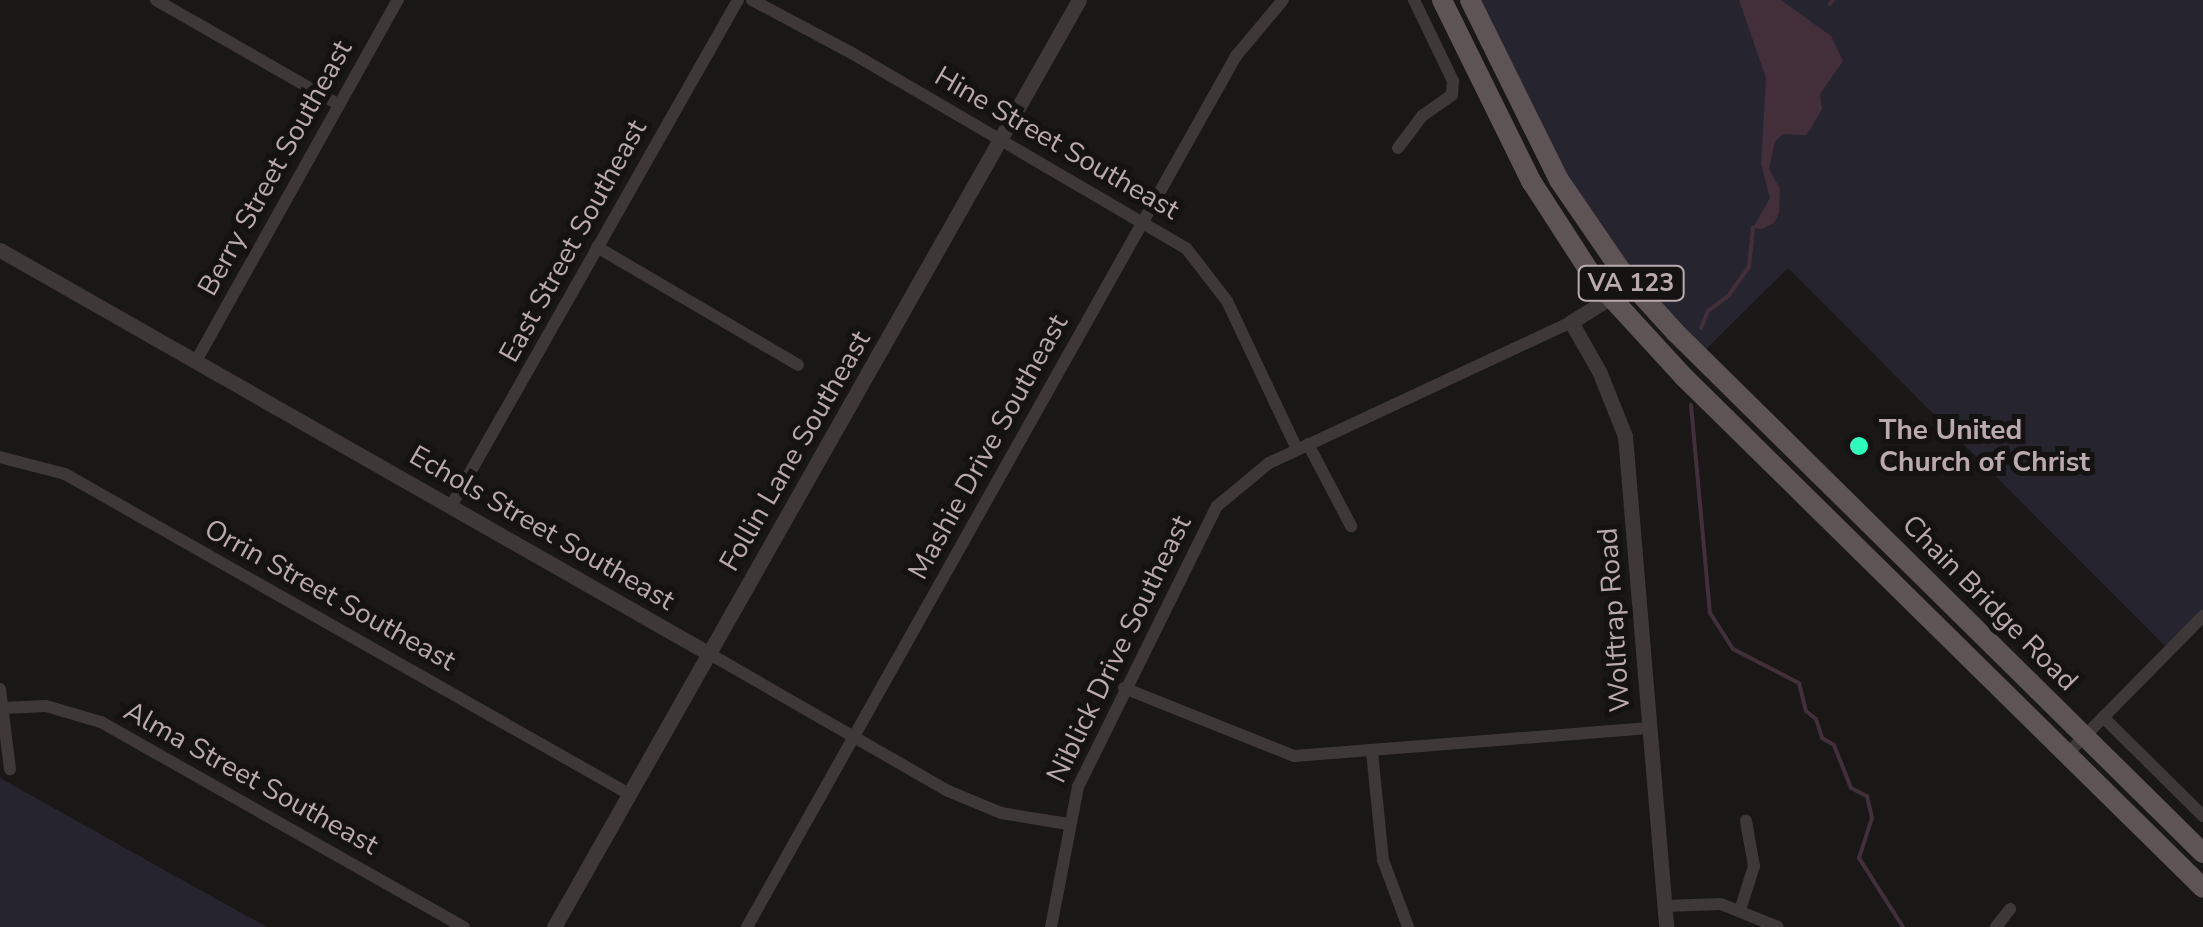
<!DOCTYPE html>
<html>
<head>
<meta charset="utf-8">
<style>
  body { margin:0 }
  #map { position:relative; width:2203px; height:927px; overflow:hidden; background:#1a1717; font-family:"Nunito Sans",sans-serif }
  div>[style] { position:absolute }
  .green>* { inset:0; background:#26252f }
  .water>* { inset:0; background:#432f3a }
  .stream>* { height:4px; margin:-2px; padding:0 2px; transform-origin:2px; border-radius:2px; background:#432f3a }
  .minor>* { height:12px; margin:-6px; padding:0 6px; transform-origin:6px; border-radius:6px; background:#3f3839 }
  .tertiary>* { height:15px; margin:-7.5px; padding:0 7.5px; transform-origin:7.5px; border-radius:7.5px; background:#3f3839 }
  .primary>* { height:20px; margin:-10px; padding:0 10px; transform-origin:10px; border-radius:10px; background:#5e5456 }
  .dots>* { width:28px; height:28px; translate:-50% -50%; box-sizing:border-box; border:5px solid #151212; border-radius:50% }
  span { translate:-50% -50%; white-space:nowrap; text-align:center; line-height:1.15; -webkit-text-stroke:10px #151212; paint-order:stroke }
  .shield-label span { padding:2px 8px; background:#151212; border:2px solid; border-radius:8px; -webkit-text-stroke-width:0 }
  .shield-label { font-size:25px; color:#baa9ae; font-weight:700 }
  .street-label { font-size:28px; color:#baa9ae }
  .poi-label { font-size:28px; color:#baa9ae; font-weight:700 }
  .left { translate:0 -50%; text-align:left }
</style>
</head>
<body>
<div id="map">
  <div class="green">
    <i style="clip-path:polygon(1471px 0,2203px 0,2203px 616px,2169px 650px,1788px 268px,1699px 356px,1605px 251px)"></i>
    <i style="clip-path:polygon(0 778px,175px 876px,267px 927px,0 927px)"></i>
  </div>
  <div class="water">
    <i style="clip-path:polygon(1739px 0,1781px 0,1831px 36px,1843px 61px,1820px 94px,1822px 109px,1810px 130px,1806px 135px,1783px 134px,1775px 141px,1769px 169px,1780px 189px,1779px 213px,1774px 223px,1762px 229px,1753px 228px,1770px 198px,1761px 164px,1766px 78px)"></i>
  </div>
  <div class="stream">
    <i style="left:1830px;top:4px;width:5px;rotate:-53deg"></i>
    <i style="left:1701px;top:328px;width:18px;rotate:-68deg"></i>
    <i style="left:1708px;top:311px;width:26px;rotate:-37deg"></i>
    <i style="left:1729px;top:295px;width:35px;rotate:-55deg"></i>
    <i style="left:1749px;top:266px;width:39px;rotate:-84deg"></i>
    <i style="left:1691px;top:405px;width:209px;rotate:84.8deg"></i>
    <i style="left:1710px;top:613px;width:43px;rotate:57.4deg"></i>
    <i style="left:1733px;top:649px;width:74px;rotate:27.3deg"></i>
    <i style="left:1799px;top:683px;width:29px;rotate:76deg"></i>
    <i style="left:1806px;top:711px;width:13px;rotate:39deg"></i>
    <i style="left:1816px;top:719px;width:20px;rotate:72deg"></i>
    <i style="left:1822px;top:738px;width:14px;rotate:30deg"></i>
    <i style="left:1834px;top:745px;width:46px;rotate:68.4deg"></i>
    <i style="left:1851px;top:788px;width:18px;rotate:27deg"></i>
    <i style="left:1867px;top:796px;width:23px;rotate:77deg"></i>
    <i style="left:1872px;top:818px;width:42px;rotate:108deg"></i>
    <i style="left:1859px;top:858px;width:82px;rotate:57.5deg"></i>
  </div>
  <div class="minor">
    <i style="left:156px;top:0;width:211px;rotate:29.8deg"></i>
    <i style="left:752px;top:0;width:111px;rotate:28deg"></i>
    <i style="left:850px;top:52px;width:389px;rotate:30.3deg"></i>
    <i style="left:1186px;top:248px;width:67px;rotate:52.3deg"></i>
    <i style="left:1227px;top:301px;width:164px;rotate:64.7deg"></i>
    <i style="left:1398px;top:148px;width:40px;rotate:-53deg"></i>
    <i style="left:1422px;top:116px;width:37px;rotate:-35deg"></i>
    <i style="left:1452px;top:95px;width:14px;rotate:-86deg"></i>
    <i style="left:1453px;top:81px;width:90px;rotate:-115.7deg"></i>
    <i style="left:597px;top:247px;width:233px;rotate:30.4deg"></i>
    <i style="left:196px;top:361px;width:414px;rotate:-60.8deg"></i>
    <i style="left:1308px;top:444px;width:93px;rotate:62.3deg"></i>
    <i style="left:0;top:457px;width:67px;rotate:14.7deg"></i>
    <i style="left:65px;top:474px;width:648px;rotate:29.57deg"></i>
    <i style="left:451px;top:506px;width:582px;rotate:-60.44deg"></i>
    <i style="left:708px;top:653px;width:277px;rotate:29.9deg"></i>
    <i style="left:948px;top:791px;width:57px;rotate:22.5deg"></i>
    <i style="left:1001px;top:813px;width:68px;rotate:9.3deg"></i>
    <i style="left:1124px;top:688px;width:183px;rotate:21.8deg"></i>
    <i style="left:1294px;top:756px;width:353px;rotate:-4.5deg"></i>
    <i style="left:0;top:689px;width:81px;rotate:82.9deg"></i>
    <i style="left:3px;top:708px;width:43px;rotate:-2.7deg"></i>
    <i style="left:46px;top:706px;width:57px;rotate:16.2deg"></i>
    <i style="left:101px;top:722px;width:417px;rotate:29.5deg"></i>
    <i style="left:2103px;top:717px;width:141px;rotate:44.7deg"></i>
    <i style="left:1372px;top:752px;width:109px;rotate:84.2deg"></i>
    <i style="left:1383px;top:860px;width:72px;rotate:69.5deg"></i>
    <i style="left:2067px;top:754px;width:194px;rotate:-45.4deg"></i>
    <i style="left:1665px;top:906px;width:56px;rotate:-2deg"></i>
    <i style="left:1721px;top:904px;width:61px;rotate:22deg"></i>
    <i style="left:1740px;top:910px;width:46px;rotate:-72.3deg"></i>
    <i style="left:1754px;top:866px;width:46px;rotate:-100.1deg"></i>
    <i style="left:747px;top:927px;width:999px;rotate:-60.69deg"></i>
    <i style="left:1236px;top:56px;width:73px;rotate:-50deg"></i>
    <i style="left:1051px;top:927px;width:143px;rotate:-79.1deg"></i>
    <i style="left:1078px;top:787px;width:313px;rotate:-63.7deg"></i>
    <i style="left:1217px;top:506px;width:67px;rotate:-39.6deg"></i>
    <i style="left:1269px;top:463px;width:333px;rotate:-25deg"></i>
    <i style="left:1996px;top:927px;width:23px;rotate:-52deg"></i>
  </div>
  <div class="tertiary">
    <i style="left:0;top:250px;width:815px;rotate:29.65deg"></i>
    <i style="left:1632px;top:284px;width:72px;rotate:148.1deg"></i>
    <i style="left:1571px;top:322px;width:56px;rotate:60.3deg"></i>
    <i style="left:1599px;top:371px;width:70px;rotate:68.2deg"></i>
    <i style="left:1625px;top:436px;width:493px;rotate:85.2deg"></i>
    <i style="left:554px;top:927px;width:1065px;rotate:-60.48deg"></i>
  </div>
  <div class="primary">
    <i style="left:1442px;top:0;width:202px;rotate:63.8deg"></i>
    <i style="left:1531px;top:181px;width:118px;rotate:57.1deg"></i>
    <i style="left:1595px;top:280px;width:132px;rotate:47.5deg"></i>
    <i style="left:1684px;top:377px;width:728px;rotate:44.55deg"></i>
    <i style="left:1470px;top:0;width:201px;rotate:63.7deg"></i>
    <i style="left:1559px;top:180px;width:119px;rotate:55.6deg"></i>
    <i style="left:1626px;top:278px;width:73px;rotate:47.8deg"></i>
    <i style="left:1675px;top:332px;width:742px;rotate:44.62deg"></i>
  </div>
  <div class="dots">
    <i style="left:1859px;top:446px;background:#2efbbc"></i>
  </div>
  <div class="shield-label">
    <span style="left:1631px;top:283px">VA 123</span>
  </div>
  <div class="street-label">
    <span style="left:1057px;top:143px;rotate:30deg">Hine Street Southeast</span>
    <span style="left:275px;top:168px;rotate:-61deg">Berry Street Southeast</span>
    <span style="left:573px;top:241px;rotate:-61deg">East Street Southeast</span>
    <span style="left:988px;top:447px;rotate:-61deg">Mashie Drive Southeast</span>
    <span style="left:795px;top:451px;rotate:-60deg">Follin Lane Southeast</span>
    <span style="left:542px;top:528px;rotate:30deg">Echols Street Southeast</span>
    <span style="left:330px;top:595px;rotate:29deg">Orrin Street Southeast</span>
    <span style="left:1990px;top:603px;rotate:45deg">Chain Bridge Road</span>
    <span style="left:1614px;top:620px;rotate:-94deg">Wolftrap Road</span>
    <span style="left:1119px;top:649px;rotate:-64deg">Niblick Drive Southeast</span>
    <span style="left:251px;top:778px;rotate:29deg">Alma Street Southeast</span>
  </div>
  <div class="poi-label">
    <span class="left" style="left:1879px;top:446px">The United<br>Church of Christ</span>
  </div>
</div>
</body>
</html>
